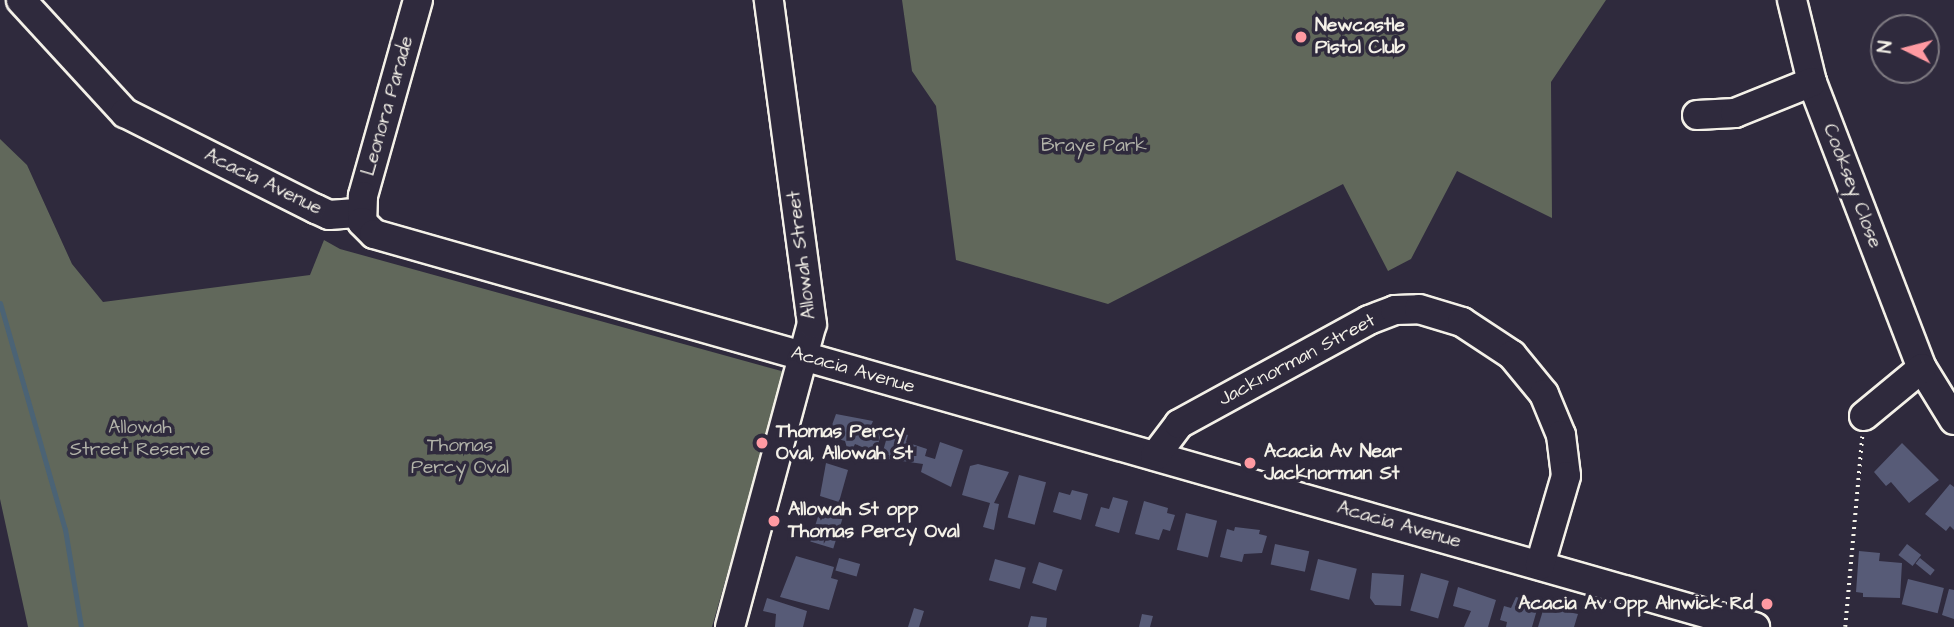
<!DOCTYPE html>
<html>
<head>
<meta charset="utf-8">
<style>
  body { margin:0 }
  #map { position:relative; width:1954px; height:627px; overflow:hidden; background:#2f2a3d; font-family:"Architects Daughter",sans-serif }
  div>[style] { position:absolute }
  .green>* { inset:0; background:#61685b }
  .stream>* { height:5px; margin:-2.5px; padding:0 2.5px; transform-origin:2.5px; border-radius:2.5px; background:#4b6375 }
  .building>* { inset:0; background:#575b77; transform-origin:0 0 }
  .path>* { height:3.5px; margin-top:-1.75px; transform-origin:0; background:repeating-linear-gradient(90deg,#f4f1e8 0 2px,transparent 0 7px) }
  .roads { filter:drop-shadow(2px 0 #f4f1e8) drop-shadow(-2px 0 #f4f1e8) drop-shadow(0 2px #f4f1e8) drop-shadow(0 -2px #f4f1e8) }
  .minor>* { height:28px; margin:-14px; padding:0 14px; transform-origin:14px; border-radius:14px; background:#2f2a3d }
  .dots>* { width:19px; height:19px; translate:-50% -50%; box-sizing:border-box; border:4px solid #2f2a3d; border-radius:50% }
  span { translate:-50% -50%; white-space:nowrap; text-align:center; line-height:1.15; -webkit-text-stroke:7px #2f2a3d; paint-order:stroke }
  .poi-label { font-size:19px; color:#f4f1e8; font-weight:700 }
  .left { translate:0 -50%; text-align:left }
  .right { translate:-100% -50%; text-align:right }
  .street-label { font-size:19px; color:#f4f1e8 }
  .park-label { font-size:19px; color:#b2b3a9 }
  .north { position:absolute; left:1870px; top:14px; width:70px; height:70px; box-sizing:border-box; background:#2f2a3d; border:2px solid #7e7a81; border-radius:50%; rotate:276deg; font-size:19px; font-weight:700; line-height:28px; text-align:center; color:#f4f1e8 }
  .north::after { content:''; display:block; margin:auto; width:24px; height:32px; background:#ff9aa2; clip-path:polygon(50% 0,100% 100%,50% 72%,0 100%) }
</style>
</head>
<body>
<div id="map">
  <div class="green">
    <i style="clip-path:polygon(902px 0,1606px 0,1551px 82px,1552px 218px,1457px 171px,1411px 259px,1388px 271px,1343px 184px,1108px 304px,956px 260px,936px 106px,912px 71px)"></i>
    <i style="clip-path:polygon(0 139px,27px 165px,72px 264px,103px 302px,310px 275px,324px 240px,340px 249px,785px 372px,712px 627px,28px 627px,0 499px)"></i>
  </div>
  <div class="stream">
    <i style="left:0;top:303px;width:235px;rotate:74deg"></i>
    <i style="left:65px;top:529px;width:99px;rotate:80.7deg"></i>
  </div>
  <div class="building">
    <i style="clip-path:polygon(836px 414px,873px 421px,871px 426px,882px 429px,876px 453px,855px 444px,852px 450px,847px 448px,845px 441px,828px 436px)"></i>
    <i style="clip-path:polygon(889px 430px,908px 435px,906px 442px,927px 449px,925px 456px,935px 459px,940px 442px,963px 450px,951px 487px,921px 472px,923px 464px,881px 458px)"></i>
    <i style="clip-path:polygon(1902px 443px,1939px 480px,1909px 503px,1891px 482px,1886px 486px,1874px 472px)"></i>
    <i style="clip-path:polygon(826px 463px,848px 470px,839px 502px,820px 496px)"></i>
    <i style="clip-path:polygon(978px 464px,1009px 472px,994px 503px,999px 504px,994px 530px,983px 527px,990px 503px,962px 495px,970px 466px)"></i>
    <i style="left:1019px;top:475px;width:28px;height:44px;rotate:15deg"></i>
    <i style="clip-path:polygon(1950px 484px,1954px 487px,1954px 530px,1950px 526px,1946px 531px,1925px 514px)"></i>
    <i style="clip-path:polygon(1072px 490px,1088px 494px,1081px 520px,1053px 512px,1059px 492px,1070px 495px)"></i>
    <i style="clip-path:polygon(1113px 497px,1128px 501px,1119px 533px,1095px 526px,1101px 507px,1109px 509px)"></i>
    <i style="clip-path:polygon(1144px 501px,1168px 508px,1167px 513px,1175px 515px,1170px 531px,1163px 529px,1159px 540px,1135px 534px)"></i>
    <i style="left:820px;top:510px;width:24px;height:33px;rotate:17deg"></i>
    <i style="left:1186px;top:513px;width:32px;height:38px;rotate:14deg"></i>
    <i style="clip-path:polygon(1235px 527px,1260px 530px,1259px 534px,1267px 536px,1262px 553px,1244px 554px,1242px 562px,1220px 557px,1227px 529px,1234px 531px)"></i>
    <i style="left:1275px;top:544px;width:35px;height:21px;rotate:12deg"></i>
    <i style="left:1907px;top:544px;width:18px;height:14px;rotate:38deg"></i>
    <i style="clip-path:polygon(1859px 551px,1880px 553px,1879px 561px,1902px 563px,1900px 598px,1863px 597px,1863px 593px,1856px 592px)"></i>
    <i style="clip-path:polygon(796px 556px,834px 567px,831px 578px,838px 580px,829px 610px,780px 597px)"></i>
    <i style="left:839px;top:558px;width:22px;height:13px;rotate:16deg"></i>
    <i style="left:1920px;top:558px;width:19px;height:7px;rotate:39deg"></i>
    <i style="left:995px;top:559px;width:32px;height:22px;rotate:16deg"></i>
    <i style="left:1318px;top:559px;width:40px;height:32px;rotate:14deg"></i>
    <i style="left:1039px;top:562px;width:25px;height:22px;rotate:18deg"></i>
    <i style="clip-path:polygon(1372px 573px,1404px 575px,1401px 606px,1375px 605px,1370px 598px)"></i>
    <i style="left:1421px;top:573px;width:29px;height:39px;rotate:16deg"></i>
    <i style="left:1908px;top:579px;width:37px;height:26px;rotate:14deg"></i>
    <i style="clip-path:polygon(1458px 587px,1496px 600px,1488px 627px,1464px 627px,1471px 611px,1453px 606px)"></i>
    <i style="clip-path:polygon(1949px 589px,1954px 590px,1954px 619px,1942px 615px)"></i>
    <i style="clip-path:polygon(1516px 597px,1539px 603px,1532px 627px,1506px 627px,1507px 622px,1500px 620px,1504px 606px,1511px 608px)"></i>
    <i style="clip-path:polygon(767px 598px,807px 611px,803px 627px,775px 627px,776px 614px,763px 611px)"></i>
    <i style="clip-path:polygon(1544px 607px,1578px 614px,1574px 627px,1538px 627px)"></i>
    <i style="clip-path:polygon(914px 608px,924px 611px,919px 627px,908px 627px)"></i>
    <i style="clip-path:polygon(1142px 614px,1153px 616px,1150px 627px,1139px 627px)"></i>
    <i style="clip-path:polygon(1031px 616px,1047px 618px,1046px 627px,1028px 627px)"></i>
  </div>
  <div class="path">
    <i style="left:1845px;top:627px;width:191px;rotate:-84.9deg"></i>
  </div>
  <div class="roads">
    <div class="minor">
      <i style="left:21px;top:0;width:154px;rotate:47.4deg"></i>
      <i style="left:125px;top:113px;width:214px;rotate:26.7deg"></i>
      <i style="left:316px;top:209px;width:14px;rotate:25deg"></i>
      <i style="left:329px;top:215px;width:31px;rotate:-4deg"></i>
      <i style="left:418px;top:0;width:204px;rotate:105.7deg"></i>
      <i style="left:363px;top:196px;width:26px;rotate:92deg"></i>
      <i style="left:362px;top:222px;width:17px;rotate:45deg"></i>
      <i style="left:374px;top:234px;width:1436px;rotate:15.89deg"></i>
      <i style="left:1792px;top:0;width:84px;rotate:76.3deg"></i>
      <i style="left:1812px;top:82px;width:306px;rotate:69deg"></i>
      <i style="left:1922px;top:368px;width:61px;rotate:58.4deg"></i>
      <i style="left:1697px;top:115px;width:38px;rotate:-3deg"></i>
      <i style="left:1735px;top:113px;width:83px;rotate:-21.9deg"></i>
      <i style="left:1864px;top:416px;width:75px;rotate:-39.6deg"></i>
      <i style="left:1155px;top:456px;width:40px;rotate:-53deg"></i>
      <i style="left:1179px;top:424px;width:217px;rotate:-28.7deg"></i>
      <i style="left:1369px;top:320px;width:28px;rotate:-21deg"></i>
      <i style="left:1395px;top:310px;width:24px;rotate:-2deg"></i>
      <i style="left:1419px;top:309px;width:45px;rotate:16.8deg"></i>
      <i style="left:1462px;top:322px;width:60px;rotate:33.4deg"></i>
      <i style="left:1512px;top:355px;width:50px;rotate:50.6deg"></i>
      <i style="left:1544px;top:394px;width:44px;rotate:67.5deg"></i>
      <i style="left:1561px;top:435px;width:41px;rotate:83deg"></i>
      <i style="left:1566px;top:476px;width:93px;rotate:106.3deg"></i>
      <i style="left:730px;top:627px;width:314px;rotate:-74.9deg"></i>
      <i style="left:812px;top:324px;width:327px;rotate:-97.6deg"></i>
    </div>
  </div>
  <div class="dots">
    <i style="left:1301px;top:37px;background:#ff9aa2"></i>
    <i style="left:762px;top:443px;background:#ff9aa2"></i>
    <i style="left:1250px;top:463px;background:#ff9aa2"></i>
    <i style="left:774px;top:521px;background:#ff9aa2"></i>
    <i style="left:1767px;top:604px;background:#ff9aa2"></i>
  </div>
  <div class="poi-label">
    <span class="left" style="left:1315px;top:37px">Newcastle<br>Pistol Club</span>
    <span class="left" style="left:776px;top:443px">Thomas Percy<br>Oval, Allowah St</span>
    <span class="left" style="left:1264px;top:463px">Acacia Av Near<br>Jacknorman St</span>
    <span class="left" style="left:788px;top:521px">Allowah St opp<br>Thomas Percy Oval</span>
    <span class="right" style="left:1753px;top:604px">Acacia Av Opp Alnwick Rd</span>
  </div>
  <div class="street-label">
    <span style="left:388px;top:106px;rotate:-74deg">Leonora Parade</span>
    <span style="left:263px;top:182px;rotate:26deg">Acacia Avenue</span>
    <span style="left:1852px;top:186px;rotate:69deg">Cooksey Close</span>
    <span style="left:802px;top:255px;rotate:-97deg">Allowah Street</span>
    <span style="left:1297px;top:360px;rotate:-28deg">Jacknorman Street</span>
    <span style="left:853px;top:370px;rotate:16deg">Acacia Avenue</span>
    <span style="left:1399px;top:525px;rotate:16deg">Acacia Avenue</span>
  </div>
  <div class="park-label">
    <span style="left:1094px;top:146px">Braye Park</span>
    <span style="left:140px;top:439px">Allowah<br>Street Reserve</span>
    <span style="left:460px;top:457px">Thomas<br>Percy Oval</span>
  </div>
  <div class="north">N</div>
</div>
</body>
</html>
